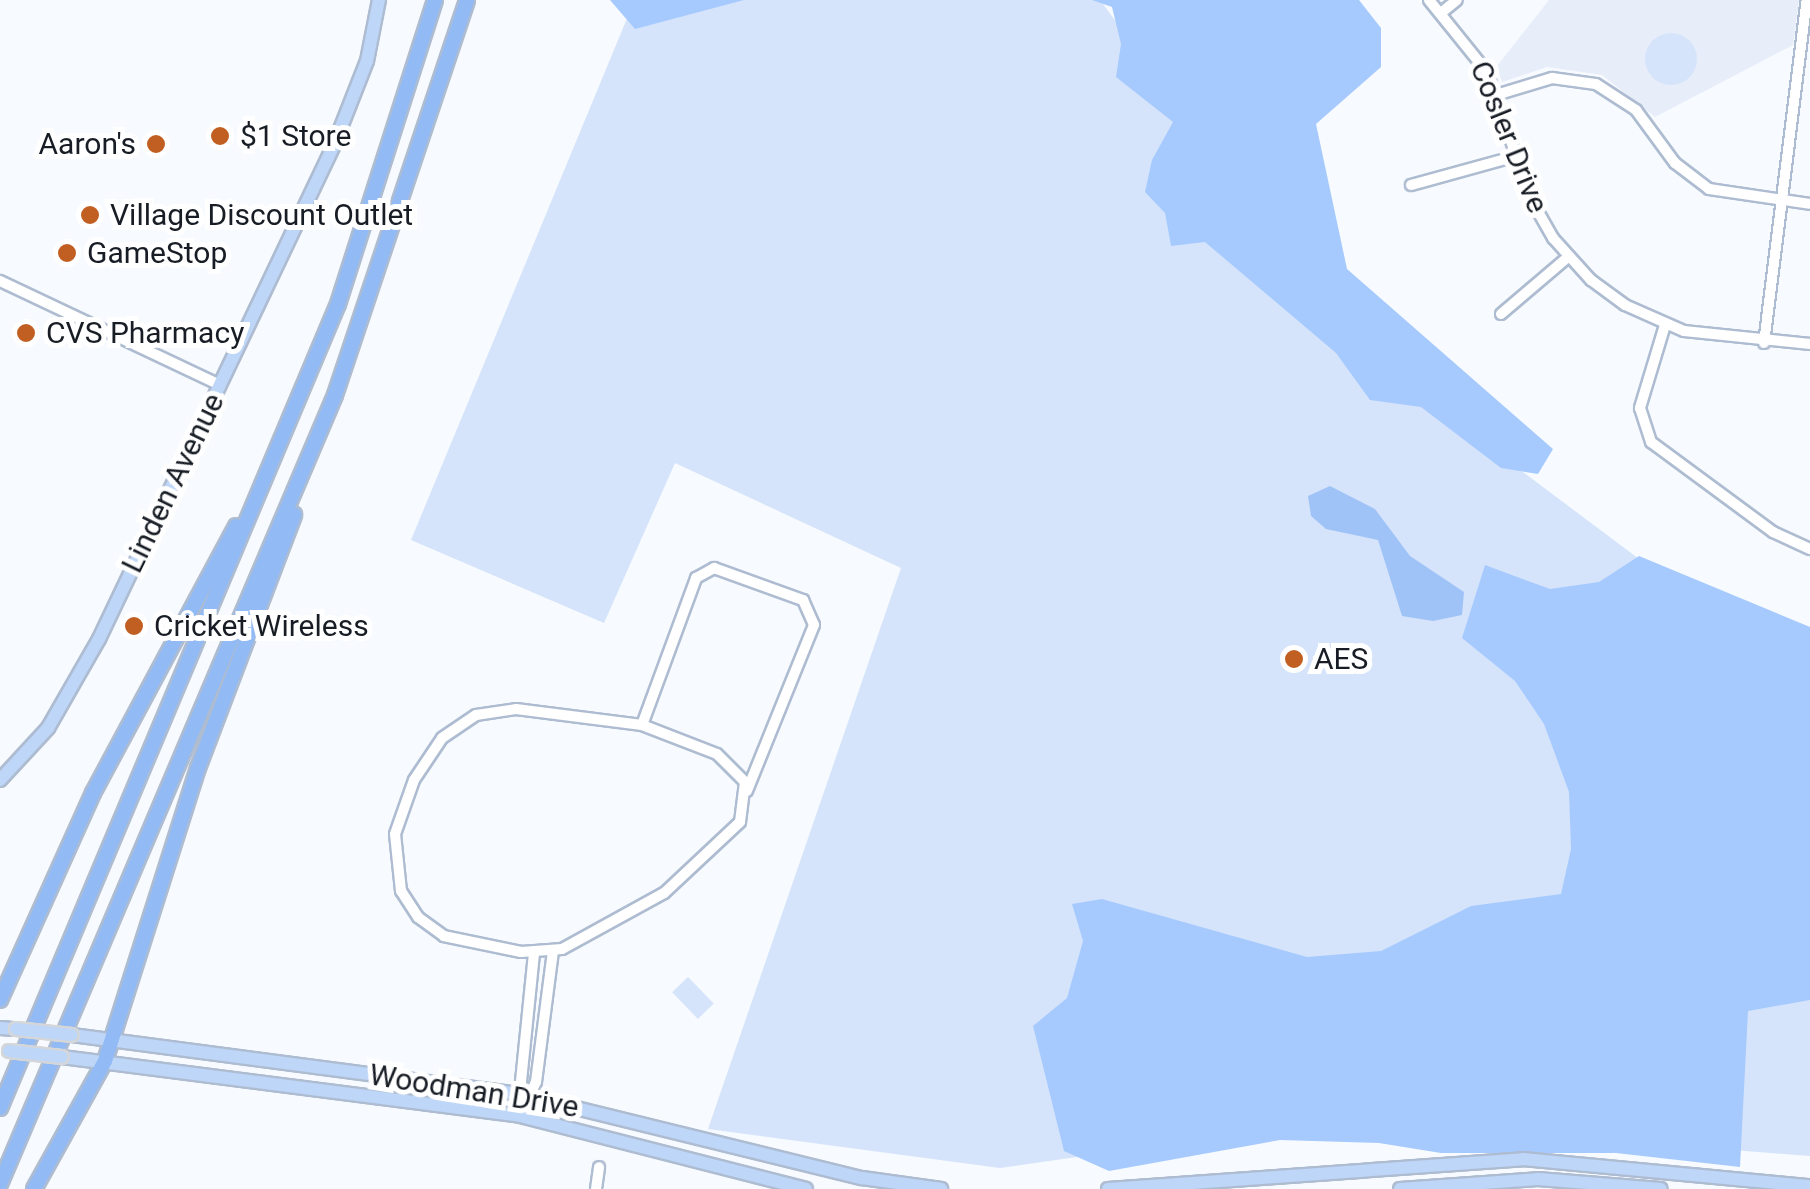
<!DOCTYPE html>
<html>
<head>
<meta charset="utf-8">
<style>
  body { margin:0 }
  #map { position:relative; width:1810px; height:1189px; overflow:hidden; background:#f7fafe; font-family:Roboto,sans-serif }
  div>[style] { position:absolute }
  .built>* { inset:0; background:#e7eef9 }
  .green>* { inset:0; background:#d5e4fb; transform-origin:0 0 }
  .round { border-radius:50% }
  .forest>* { inset:0; background:#a6cafe }
  .water>* { inset:0; background:#a0c3f7 }
  .roads { filter:drop-shadow(2px 0 #aebcd1) drop-shadow(-2px 0 #aebcd1) drop-shadow(0 2px #aebcd1) drop-shadow(0 -2px #aebcd1) }
  .minor>* { height:10px; margin:-5px; padding:0 5px; transform-origin:5px; border-radius:5px; background:#fff }
  .major>* { height:12px; margin:-6px; padding:0 6px; transform-origin:6px; border-radius:6px; background:#bed6f8 }
  .highway>* { height:14px; margin:-7px; padding:0 7px; transform-origin:7px; border-radius:7px; background:#92baf4 }
  .bridges { filter:drop-shadow(2px 0 #d5d6d8) drop-shadow(-2px 0 #d5d6d8) drop-shadow(0 2px #d5d6d8) drop-shadow(0 -2px #d5d6d8) }
  .major-bridge>* { height:12px; margin:-6px; padding:0 6px; transform-origin:6px; border-radius:6px; background:#bed6f8 }
  .dots>* { width:28px; height:28px; translate:-50% -50%; box-sizing:border-box; border:5px solid #fff; border-radius:50% }
  span { translate:-50% -50%; white-space:nowrap; text-align:center; line-height:1.15; -webkit-text-stroke:10px #fff; paint-order:stroke }
  .poi-label { font-size:30px; color:#181d25 }
  .left { translate:0 -50%; text-align:left }
  .right { translate:-100% -50%; text-align:right }
  .street-label { font-size:30px; color:#181d25 }
</style>
</head>
<body>
<div id="map">
  <div class="built">
    <i style="clip-path:polygon(1549px 0,1799px 0,1793px 45px,1655px 117px,1602px 75px,1547px 67px,1502px 82px,1497px 66px)"></i>
  </div>
  <div class="green">
    <i style="clip-path:polygon(665px 0,1100px 0,1356px 347px,1810px 687px,1810px 1156px,1339px 1119px,1000px 1168px,708px 1129px,901px 568px,675px 463px,604px 623px,411px 540px,633px 4px)"></i>
    <i class="round" style="left:1645px;top:33px;width:52px;height:52px"></i>
    <i style="left:688px;top:977px;width:37px;height:22px;rotate:46deg"></i>
  </div>
  <div class="forest">
    <i style="clip-path:polygon(610px 0,744px 0,635px 29px)"></i>
    <i style="clip-path:polygon(1092px 0,1359px 0,1381px 28px,1381px 67px,1316px 124px,1347px 269px,1553px 449px,1538px 474px,1501px 468px,1421px 407px,1370px 400px,1336px 353px,1205px 242px,1171px 246px,1165px 213px,1145px 192px,1152px 160px,1173px 122px,1116px 77px,1121px 44px,1112px 7px)"></i>
    <i style="clip-path:polygon(1639px 556px,1810px 627px,1810px 1000px,1748px 1011px,1740px 1167px,1616px 1153px,1441px 1153px,1379px 1143px,1280px 1140px,1109px 1171px,1064px 1151px,1033px 1026px,1067px 998px,1083px 941px,1072px 904px,1102px 899px,1307px 957px,1381px 951px,1471px 906px,1561px 894px,1571px 849px,1569px 792px,1544px 724px,1515px 681px,1462px 638px,1485px 565px,1550px 589px,1599px 582px)"></i>
  </div>
  <div class="water">
    <i style="clip-path:polygon(1330px 486px,1375px 509px,1410px 556px,1464px 592px,1462px 615px,1433px 621px,1402px 616px,1378px 540px,1326px 529px,1311px 516px,1308px 496px)"></i>
  </div>
  <div class="roads">
    <div class="minor">
      <i style="left:1429px;top:0;width:92px;rotate:51.1deg"></i>
      <i style="left:1487px;top:72px;width:137px;rotate:70.8deg"></i>
      <i style="left:1532px;top:201px;width:43px;rotate:60.4deg"></i>
      <i style="left:1553px;top:238px;width:57px;rotate:47.9deg"></i>
      <i style="left:1591px;top:280px;width:42px;rotate:36.3deg"></i>
      <i style="left:1625px;top:305px;width:64px;rotate:23.8deg"></i>
      <i style="left:1684px;top:331px;width:127px;rotate:5.9deg"></i>
      <i style="left:1442px;top:12px;width:19px;rotate:-39deg"></i>
      <i style="left:1496px;top:95px;width:59px;rotate:-16.9deg"></i>
      <i style="left:1552px;top:78px;width:44px;rotate:7.8deg"></i>
      <i style="left:1596px;top:84px;width:48px;rotate:33deg"></i>
      <i style="left:1636px;top:110px;width:66px;rotate:53.7deg"></i>
      <i style="left:1675px;top:163px;width:43px;rotate:37.4deg"></i>
      <i style="left:1709px;top:189px;width:102px;rotate:8.4deg"></i>
      <i style="left:1411px;top:185px;width:109px;rotate:-15.4deg"></i>
      <i style="left:0;top:281px;width:243px;rotate:25.3deg"></i>
      <i style="left:1501px;top:314px;width:88px;rotate:-40.4deg"></i>
      <i style="left:1665px;top:325px;width:87px;rotate:106.8deg"></i>
      <i style="left:1640px;top:408px;width:36px;rotate:72deg"></i>
      <i style="left:1651px;top:442px;width:152px;rotate:36.4deg"></i>
      <i style="left:1773px;top:532px;width:41px;rotate:24.7deg"></i>
      <i style="left:1764px;top:343px;width:346px;rotate:-82.9deg"></i>
      <i style="left:516px;top:709px;width:127px;rotate:7.2deg"></i>
      <i style="left:642px;top:725px;width:80px;rotate:21.1deg"></i>
      <i style="left:717px;top:754px;width:40px;rotate:45deg"></i>
      <i style="left:745px;top:782px;width:40px;rotate:97.1deg"></i>
      <i style="left:740px;top:822px;width:104px;rotate:136.9deg"></i>
      <i style="left:664px;top:893px;width:116px;rotate:151.2deg"></i>
      <i style="left:562px;top:949px;width:41px;rotate:175.8deg"></i>
      <i style="left:521px;top:952px;width:79px;rotate:-168.3deg"></i>
      <i style="left:444px;top:936px;width:32px;rotate:-144deg"></i>
      <i style="left:418px;top:917px;width:31px;rotate:-123deg"></i>
      <i style="left:401px;top:891px;width:57px;rotate:-96deg"></i>
      <i style="left:395px;top:834px;width:57px;rotate:-70.6deg"></i>
      <i style="left:414px;top:780px;width:50px;rotate:-56.3deg"></i>
      <i style="left:442px;top:738px;width:41px;rotate:-34.1deg"></i>
      <i style="left:476px;top:715px;width:40px;rotate:-8.5deg"></i>
      <i style="left:642px;top:725px;width:157px;rotate:-69.8deg"></i>
      <i style="left:696px;top:578px;width:21px;rotate:-29deg"></i>
      <i style="left:714px;top:568px;width:95px;rotate:19.8deg"></i>
      <i style="left:803px;top:600px;width:27px;rotate:66deg"></i>
      <i style="left:814px;top:625px;width:179px;rotate:112deg"></i>
      <i style="left:519px;top:1101px;width:149px;rotate:-84.2deg"></i>
      <i style="left:520px;top:1116px;width:38px;rotate:-65deg"></i>
      <i style="left:536px;top:1082px;width:132px;rotate:-82.6deg"></i>
      <i style="left:596px;top:1189px;width:22px;rotate:-82deg"></i>
    </div>
    <div class="major">
      <i style="left:0;top:780px;width:71px;rotate:-47.3deg"></i>
      <i style="left:48px;top:728px;width:103px;rotate:-60.2deg"></i>
      <i style="left:99px;top:639px;width:547px;rotate:-64.56deg"></i>
      <i style="left:334px;top:145px;width:90px;rotate:-68.6deg"></i>
      <i style="left:367px;top:61px;width:62px;rotate:-78.9deg"></i>
      <i style="left:0;top:1028px;width:16px;rotate:4deg"></i>
      <i style="left:72px;top:1035px;width:451px;rotate:7.5deg"></i>
      <i style="left:519px;top:1094px;width:353px;rotate:13.8deg"></i>
      <i style="left:862px;top:1178px;width:80px;rotate:7.9deg"></i>
      <i style="left:62px;top:1057px;width:462px;rotate:7.3deg"></i>
      <i style="left:520px;top:1116px;width:295px;rotate:14.3deg"></i>
      <i style="left:1108px;top:1189px;width:416px;rotate:-4.1deg"></i>
      <i style="left:1523px;top:1159px;width:288px;rotate:5.4deg"></i>
      <i style="left:1400px;top:1189px;width:138px;rotate:-4.1deg"></i>
      <i style="left:1538px;top:1179px;width:123px;rotate:4.6deg"></i>
    </div>
    <div class="highway">
      <i style="left:0;top:1000px;width:227px;rotate:-65.8deg"></i>
      <i style="left:93px;top:793px;width:303px;rotate:-61.8deg"></i>
      <i style="left:0;top:1108px;width:872px;rotate:-67.2deg"></i>
      <i style="left:338px;top:304px;width:319px;rotate:-72.3deg"></i>
      <i style="left:0;top:1184px;width:857px;rotate:-66.99deg"></i>
      <i style="left:335px;top:395px;width:416px;rotate:-71.5deg"></i>
      <i style="left:34px;top:1189px;width:146px;rotate:-61deg"></i>
      <i style="left:105px;top:1061px;width:307px;rotate:-72.4deg"></i>
      <i style="left:198px;top:768px;width:271px;rotate:-69.2deg"></i>
    </div>
  </div>
  <div class="bridges">
    <div class="major-bridge">
      <i style="left:16px;top:1029px;width:56px;rotate:6.1deg"></i>
      <i style="left:9px;top:1051px;width:53px;rotate:6.5deg"></i>
    </div>
  </div>
  <div class="dots">
    <i style="left:220px;top:136px;background:#c15f23"></i>
    <i style="left:156px;top:144px;background:#c15f23"></i>
    <i style="left:90px;top:215px;background:#c15f23"></i>
    <i style="left:67px;top:253px;background:#c15f23"></i>
    <i style="left:26px;top:333px;background:#c15f23"></i>
    <i style="left:134px;top:626px;background:#c15f23"></i>
    <i style="left:1294px;top:659px;background:#c15f23"></i>
  </div>
  <div class="poi-label">
    <span class="left" style="left:240px;top:136px">$1 Store</span>
    <span class="right" style="left:136px;top:144px">Aaron's</span>
    <span class="left" style="left:110px;top:215px">Village Discount Outlet</span>
    <span class="left" style="left:87px;top:253px">GameStop</span>
    <span class="left" style="left:46px;top:333px">CVS Pharmacy</span>
    <span class="left" style="left:154px;top:626px">Cricket Wireless</span>
    <span class="left" style="left:1314px;top:659px">AES</span>
  </div>
  <div class="street-label">
    <span style="left:1509px;top:137px;rotate:68deg">Cosler Drive</span>
    <span style="left:173px;top:483px;rotate:-64deg">Linden Avenue</span>
    <span style="left:474px;top:1091px;rotate:9deg">Woodman Drive</span>
  </div>
</div>
</body>
</html>
